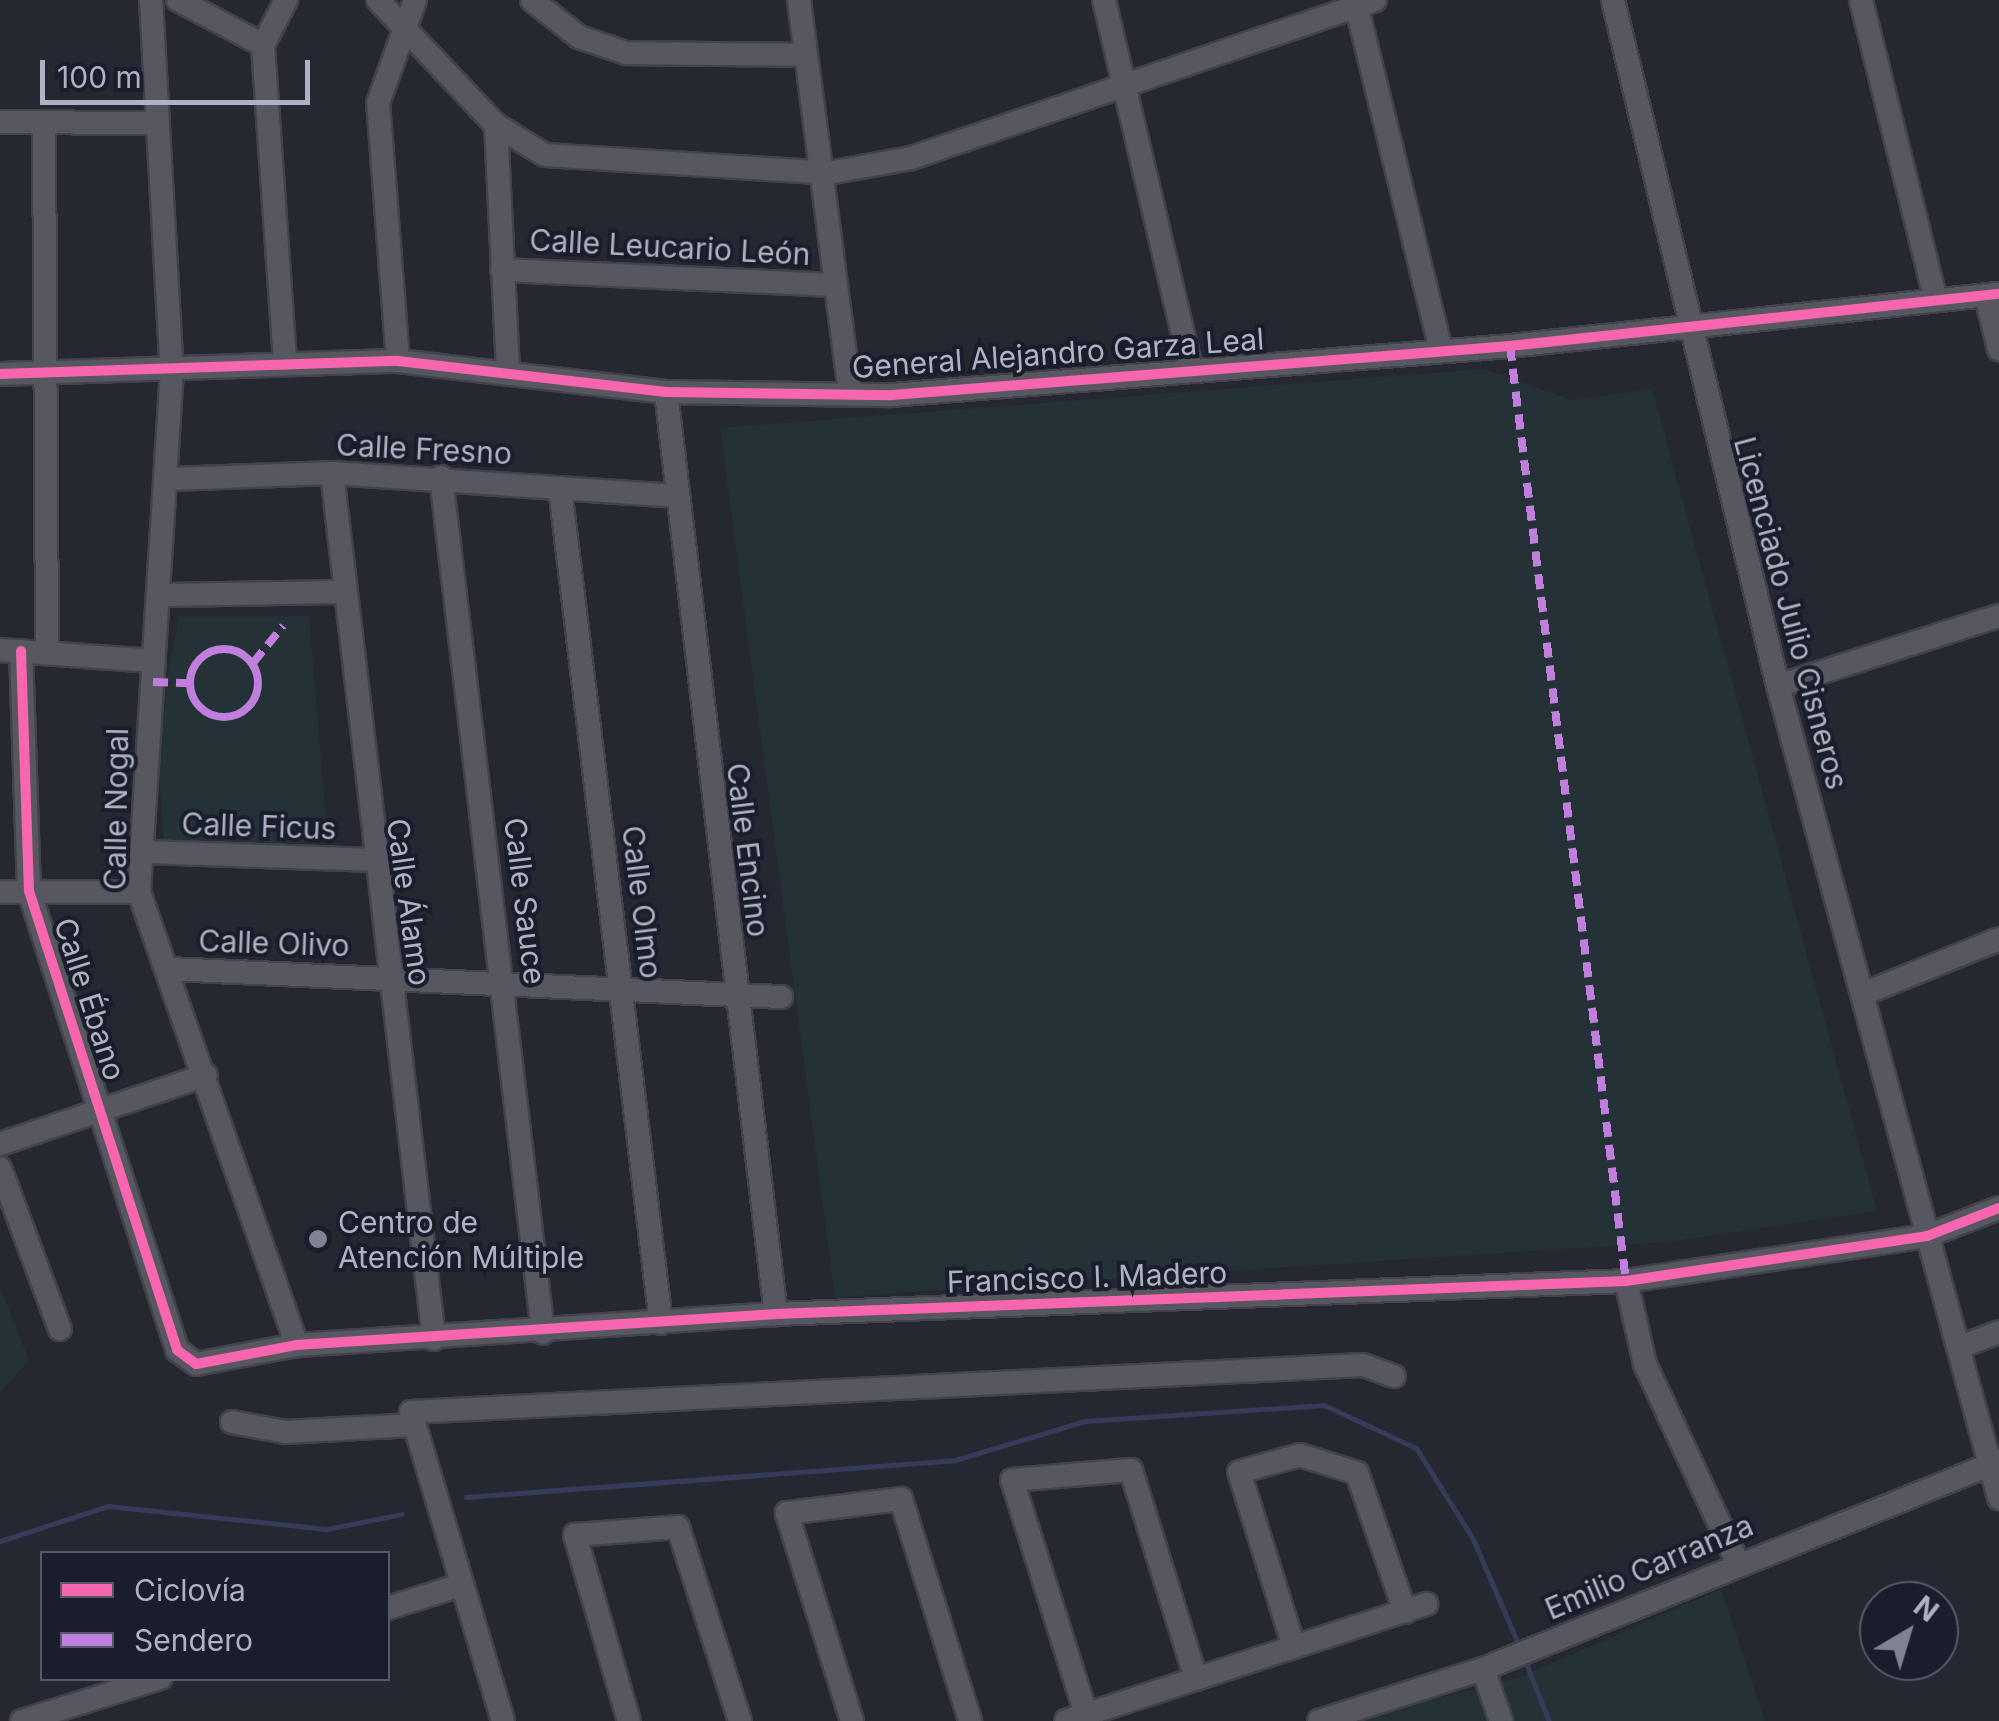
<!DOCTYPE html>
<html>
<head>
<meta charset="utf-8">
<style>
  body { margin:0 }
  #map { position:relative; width:1999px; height:1721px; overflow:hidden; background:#262831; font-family:Inter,sans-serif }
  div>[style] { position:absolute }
  .green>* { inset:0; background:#243137 }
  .stream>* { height:5px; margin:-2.5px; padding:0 2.5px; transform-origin:2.5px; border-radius:2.5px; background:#353b58 }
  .roads { filter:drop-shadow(2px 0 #42434a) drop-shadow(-2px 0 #42434a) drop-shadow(0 2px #42434a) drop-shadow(0 -2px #42434a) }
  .minor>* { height:22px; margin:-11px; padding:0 11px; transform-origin:11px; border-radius:11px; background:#56575f }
  .quiet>* { height:8px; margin-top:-4px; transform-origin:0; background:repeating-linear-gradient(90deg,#c07fdc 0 15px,transparent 0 23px) }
  .quiet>.ring { margin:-4px; padding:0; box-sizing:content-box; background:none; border:8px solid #c07fdc; border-radius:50% }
  .cycleway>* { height:10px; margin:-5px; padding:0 5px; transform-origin:5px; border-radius:5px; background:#f766af }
  .dots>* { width:28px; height:28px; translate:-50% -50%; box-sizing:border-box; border:5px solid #1a1d2b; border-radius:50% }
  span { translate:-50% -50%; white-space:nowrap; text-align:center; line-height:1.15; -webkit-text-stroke:8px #1a1d2b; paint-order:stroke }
  .street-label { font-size:30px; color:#afb2c3 }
  .poi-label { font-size:30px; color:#afb2c3 }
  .left { translate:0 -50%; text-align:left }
  .legend { position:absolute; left:40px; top:1551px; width:350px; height:130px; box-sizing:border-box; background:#1a1d2b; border:2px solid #565968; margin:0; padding:12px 18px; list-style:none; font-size:30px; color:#afb2c3 }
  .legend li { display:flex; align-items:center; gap:20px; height:50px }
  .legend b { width:50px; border:2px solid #565968 }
  .north { position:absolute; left:1859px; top:1581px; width:100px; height:100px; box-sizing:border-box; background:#1a1d2b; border:2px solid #565968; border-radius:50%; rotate:38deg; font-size:28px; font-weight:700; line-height:40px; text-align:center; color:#afb2c3 }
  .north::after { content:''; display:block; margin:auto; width:35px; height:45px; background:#7f8290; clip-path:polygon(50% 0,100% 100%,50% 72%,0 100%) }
  .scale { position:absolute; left:40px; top:60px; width:270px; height:45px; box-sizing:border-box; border:5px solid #afb2c3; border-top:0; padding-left:12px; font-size:30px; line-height:35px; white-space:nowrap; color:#afb2c3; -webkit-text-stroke:8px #1a1d2b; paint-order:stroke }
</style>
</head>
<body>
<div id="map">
  <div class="green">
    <i style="clip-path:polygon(1484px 369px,1571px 400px,1652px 389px,1877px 1211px,1667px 1242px,835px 1297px,720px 428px)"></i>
    <i style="clip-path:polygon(309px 616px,328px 843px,164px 844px,156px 735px,179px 617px)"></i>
    <i style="clip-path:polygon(0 1287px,29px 1360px,0 1393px)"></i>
    <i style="clip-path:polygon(1721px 1589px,1765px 1721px,1347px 1721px,1517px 1678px)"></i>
  </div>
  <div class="stream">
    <i style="left:466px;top:1497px;width:490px;rotate:-4.3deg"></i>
    <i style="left:955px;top:1460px;width:136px;rotate:-16.7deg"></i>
    <i style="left:1085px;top:1421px;width:240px;rotate:-3.8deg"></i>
    <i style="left:1324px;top:1405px;width:102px;rotate:25.1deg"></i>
    <i style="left:1416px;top:1448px;width:107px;rotate:57.9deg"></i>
    <i style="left:1473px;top:1539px;width:116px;rotate:66.7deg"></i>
    <i style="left:0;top:1541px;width:114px;rotate:-18deg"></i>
    <i style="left:108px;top:1506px;width:220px;rotate:6deg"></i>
    <i style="left:327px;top:1529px;width:76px;rotate:-11.3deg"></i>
    <i style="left:1525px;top:1661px;width:65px;rotate:68.2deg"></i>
  </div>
  <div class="roads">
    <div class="minor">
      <i style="left:151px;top:0;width:371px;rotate:86.8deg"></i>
      <i style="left:172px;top:370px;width:523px;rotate:93.62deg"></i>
      <i style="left:139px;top:892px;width:480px;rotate:70.8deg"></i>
      <i style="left:178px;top:0;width:96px;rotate:27.9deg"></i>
      <i style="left:378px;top:0;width:172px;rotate:46.7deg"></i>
      <i style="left:496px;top:125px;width:57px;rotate:31.5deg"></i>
      <i style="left:545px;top:155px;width:284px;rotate:3.6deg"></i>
      <i style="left:828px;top:173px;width:84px;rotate:-10.2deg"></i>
      <i style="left:911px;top:158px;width:490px;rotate:-18.8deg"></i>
      <i style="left:532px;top:0;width:60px;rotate:38.2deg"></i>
      <i style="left:579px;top:37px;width:50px;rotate:18.8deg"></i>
      <i style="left:626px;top:53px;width:180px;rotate:0.6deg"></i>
      <i style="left:799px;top:0;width:398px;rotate:82.6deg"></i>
      <i style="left:1104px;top:0;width:378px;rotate:76.7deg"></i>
      <i style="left:1355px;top:0;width:360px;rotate:76.2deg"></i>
      <i style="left:1613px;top:0;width:706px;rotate:76.48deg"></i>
      <i style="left:1778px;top:686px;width:842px;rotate:74.77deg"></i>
      <i style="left:1861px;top:0;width:306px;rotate:76deg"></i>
      <i style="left:0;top:122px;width:152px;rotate:0.4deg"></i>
      <i style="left:44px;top:125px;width:527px;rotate:89.67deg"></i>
      <i style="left:496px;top:125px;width:248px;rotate:87.2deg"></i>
      <i style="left:502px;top:270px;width:333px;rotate:2.6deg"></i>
      <i style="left:1986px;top:296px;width:55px;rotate:76.2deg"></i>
      <i style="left:285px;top:361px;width:317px;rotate:-94deg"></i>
      <i style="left:263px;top:45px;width:51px;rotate:-62.9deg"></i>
      <i style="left:398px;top:361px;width:259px;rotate:-94.4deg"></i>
      <i style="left:378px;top:103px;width:109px;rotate:-70.2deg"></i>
      <i style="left:0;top:374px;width:398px;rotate:-1.9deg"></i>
      <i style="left:398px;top:361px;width:270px;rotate:6.6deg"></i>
      <i style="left:666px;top:392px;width:226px;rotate:0.8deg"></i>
      <i style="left:892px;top:395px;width:620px;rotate:-4.53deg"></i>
      <i style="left:1510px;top:346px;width:492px;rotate:-6.1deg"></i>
      <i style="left:666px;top:392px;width:929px;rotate:83.2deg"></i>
      <i style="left:332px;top:473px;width:872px;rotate:83.28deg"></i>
      <i style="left:441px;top:477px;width:862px;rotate:83.2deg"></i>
      <i style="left:170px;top:479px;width:162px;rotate:-2.1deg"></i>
      <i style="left:332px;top:473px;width:343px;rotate:3.8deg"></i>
      <i style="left:560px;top:488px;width:841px;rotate:83.1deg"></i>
      <i style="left:164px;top:595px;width:176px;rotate:-1deg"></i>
      <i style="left:0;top:650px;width:154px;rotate:4.1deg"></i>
      <i style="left:21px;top:651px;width:240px;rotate:88.1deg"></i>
      <i style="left:29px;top:891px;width:482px;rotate:72.1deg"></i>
      <i style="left:177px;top:1350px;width:24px;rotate:36deg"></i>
      <i style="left:196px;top:1364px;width:103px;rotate:-10.7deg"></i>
      <i style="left:297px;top:1345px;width:480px;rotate:-3.7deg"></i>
      <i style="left:776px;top:1314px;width:851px;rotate:-2.22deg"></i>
      <i style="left:1626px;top:1281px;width:304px;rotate:-8.5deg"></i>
      <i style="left:1927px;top:1236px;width:77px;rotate:-21.3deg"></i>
      <i style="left:1778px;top:686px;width:232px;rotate:-17.6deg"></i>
      <i style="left:144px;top:852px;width:227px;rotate:2deg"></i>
      <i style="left:0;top:892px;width:139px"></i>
      <i style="left:169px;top:969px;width:613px;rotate:2.62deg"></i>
      <i style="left:1863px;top:994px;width:147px;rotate:-22deg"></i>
      <i style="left:0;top:1144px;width:217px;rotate:-18.5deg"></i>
      <i style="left:0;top:1168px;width:172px;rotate:69.6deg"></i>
      <i style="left:1626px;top:1281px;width:85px;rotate:77.1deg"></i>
      <i style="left:1645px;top:1364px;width:217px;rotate:65deg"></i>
      <i style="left:1960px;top:1347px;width:42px;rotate:-21deg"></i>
      <i style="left:232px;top:1422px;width:54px;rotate:10.7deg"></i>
      <i style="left:285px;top:1432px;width:129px;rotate:-3.1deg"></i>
      <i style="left:388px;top:1608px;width:77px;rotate:-17.5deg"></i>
      <i style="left:1294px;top:1647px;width:183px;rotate:-107.4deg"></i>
      <i style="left:1239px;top:1472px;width:63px;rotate:-15.6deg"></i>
      <i style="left:1300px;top:1455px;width:60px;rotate:17.5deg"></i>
      <i style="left:1357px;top:1473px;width:147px;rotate:70.9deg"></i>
      <i style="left:1483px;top:1669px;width:55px;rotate:70.9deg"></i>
      <i style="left:1086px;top:1714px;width:245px;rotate:-107.5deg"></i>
      <i style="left:1012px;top:1480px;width:119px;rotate:-4.8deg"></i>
      <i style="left:1131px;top:1470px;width:219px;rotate:72.7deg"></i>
      <i style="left:22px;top:1721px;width:145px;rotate:-17.3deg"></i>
      <i style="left:503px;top:1721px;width:322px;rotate:-106.6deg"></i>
      <i style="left:411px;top:1412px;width:953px;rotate:-2.83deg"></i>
      <i style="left:1363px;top:1365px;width:33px;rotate:20deg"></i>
      <i style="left:629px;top:1721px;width:194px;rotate:-106.2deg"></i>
      <i style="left:575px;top:1535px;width:103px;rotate:-4.4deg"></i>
      <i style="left:678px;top:1527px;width:204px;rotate:72.3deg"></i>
      <i style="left:852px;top:1721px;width:218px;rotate:-107.4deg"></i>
      <i style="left:787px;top:1513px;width:115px;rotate:-7deg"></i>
      <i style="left:901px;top:1499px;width:232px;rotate:72.7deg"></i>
      <i style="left:1066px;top:1721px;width:379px;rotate:-18deg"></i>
      <i style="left:1319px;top:1721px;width:172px;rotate:-17.6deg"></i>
      <i style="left:1483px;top:1669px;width:556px;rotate:-21.95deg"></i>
    </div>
  </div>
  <div class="quiet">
    <i style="left:1510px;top:346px;width:942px;rotate:82.93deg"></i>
    <i class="ring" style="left:190px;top:649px;width:60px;height:60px"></i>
    <i style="left:253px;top:663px;width:48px;rotate:-51deg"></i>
    <i style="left:153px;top:682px;width:37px;rotate:2deg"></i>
  </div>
  <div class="cycleway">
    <i style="left:0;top:374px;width:398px;rotate:-1.9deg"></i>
    <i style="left:398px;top:361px;width:270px;rotate:6.6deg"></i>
    <i style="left:666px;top:392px;width:226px;rotate:0.8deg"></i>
    <i style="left:892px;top:395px;width:620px;rotate:-4.53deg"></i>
    <i style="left:1510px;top:346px;width:492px;rotate:-6.1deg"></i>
    <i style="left:21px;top:651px;width:240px;rotate:88.1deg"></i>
    <i style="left:29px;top:891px;width:482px;rotate:72.1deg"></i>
    <i style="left:177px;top:1350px;width:24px;rotate:36deg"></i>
    <i style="left:196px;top:1364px;width:103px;rotate:-10.7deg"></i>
    <i style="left:297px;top:1345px;width:480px;rotate:-3.7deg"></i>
    <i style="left:776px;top:1314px;width:851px;rotate:-2.22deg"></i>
    <i style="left:1626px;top:1281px;width:304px;rotate:-8.5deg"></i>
    <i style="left:1927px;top:1236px;width:77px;rotate:-21.3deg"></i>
  </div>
  <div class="dots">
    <i style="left:318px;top:1239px;background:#7f8290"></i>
  </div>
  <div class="street-label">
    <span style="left:670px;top:247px;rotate:3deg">Calle Leucario León</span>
    <span style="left:1058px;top:353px;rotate:-4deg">General Alejandro Garza Leal</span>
    <span style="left:424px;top:449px;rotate:3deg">Calle Fresno</span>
    <span style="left:1791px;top:613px;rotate:75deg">Licenciado Julio Cisneros</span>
    <span style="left:116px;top:809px;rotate:-89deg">Calle Nogal</span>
    <span style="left:259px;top:826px;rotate:2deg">Calle Ficus</span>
    <span style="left:748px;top:850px;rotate:83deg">Calle Encino</span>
    <span style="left:525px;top:901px;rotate:83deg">Calle Sauce</span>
    <span style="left:409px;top:902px;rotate:82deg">Calle Álamo</span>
    <span style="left:642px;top:902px;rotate:83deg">Calle Olmo</span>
    <span style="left:274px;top:943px;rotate:2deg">Calle Olivo</span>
    <span style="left:90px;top:999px;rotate:72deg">Calle Ébano</span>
    <span style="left:1087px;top:1277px;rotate:-2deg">Francisco I. Madero</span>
    <span style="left:1649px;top:1567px;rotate:-23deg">Emilio Carranza</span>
  </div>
  <div class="poi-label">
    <span class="left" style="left:338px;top:1239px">Centro de<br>Atención Múltiple</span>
  </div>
  <ul class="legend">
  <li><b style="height:12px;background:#f766af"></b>Ciclovía</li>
  <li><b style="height:12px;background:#c07fdc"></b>Sendero</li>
  </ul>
  <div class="north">N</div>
  <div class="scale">100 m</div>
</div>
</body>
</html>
